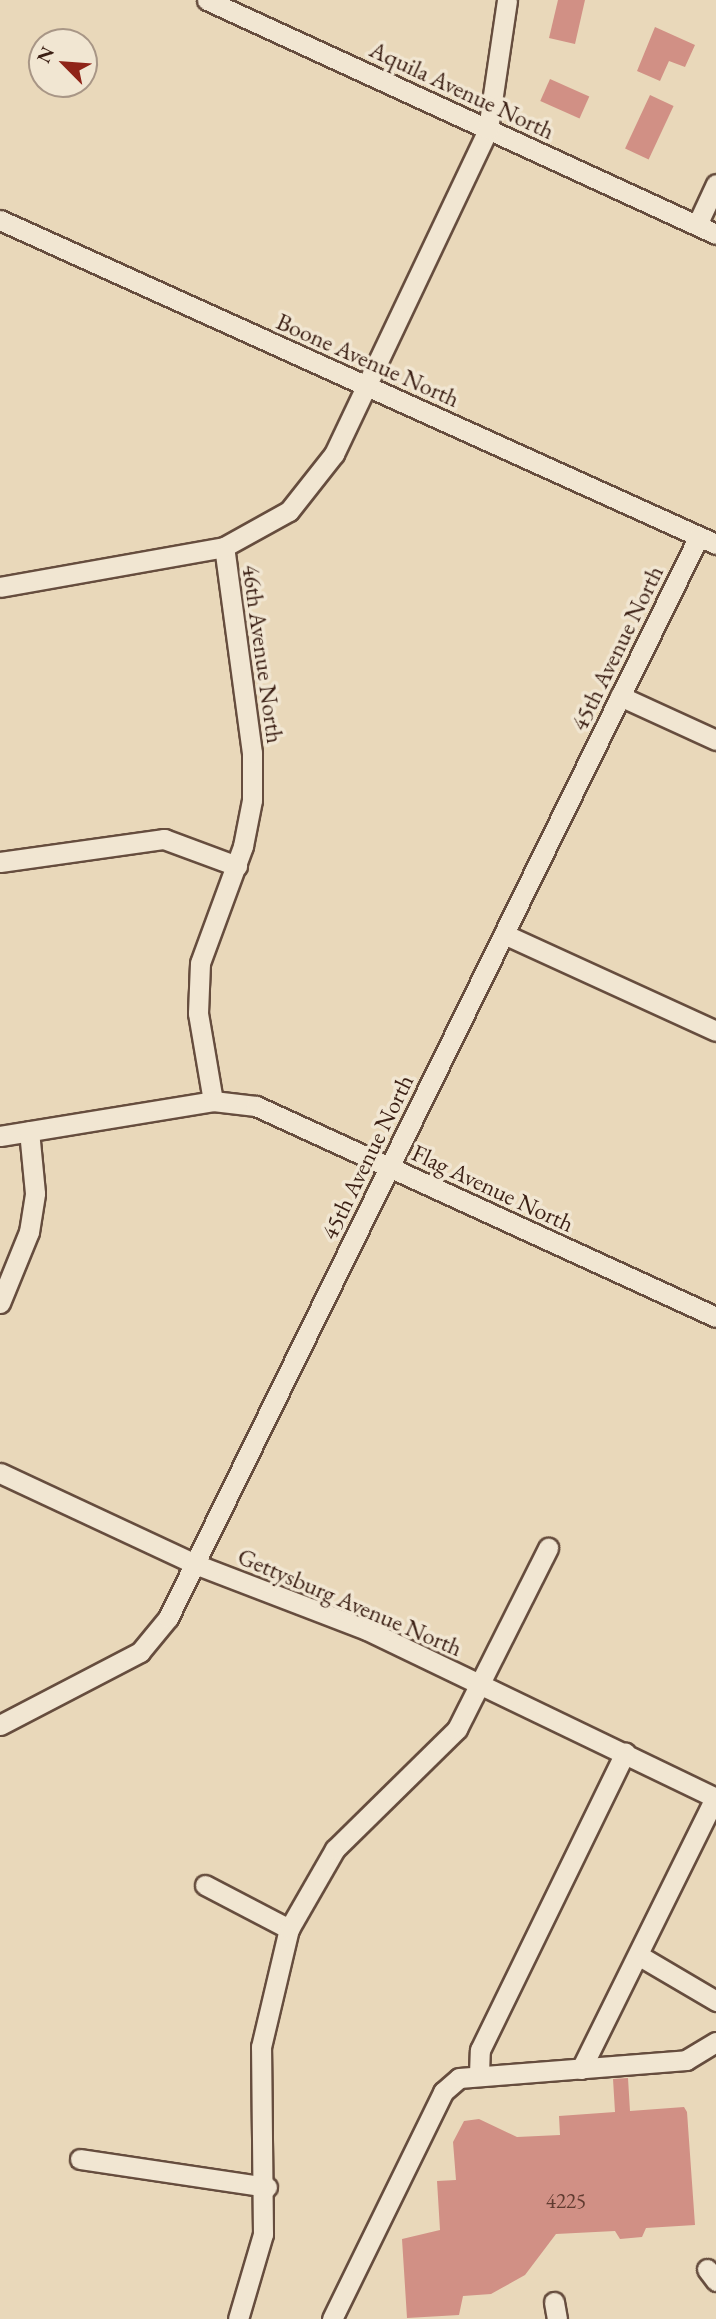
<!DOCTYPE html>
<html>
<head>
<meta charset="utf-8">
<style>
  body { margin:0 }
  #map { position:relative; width:716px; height:2319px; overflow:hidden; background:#e9d8ba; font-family:"EB Garamond",serif }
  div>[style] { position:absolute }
  .building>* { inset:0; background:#d19085; transform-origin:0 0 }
  .roads { filter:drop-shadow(2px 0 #664d3e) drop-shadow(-2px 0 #664d3e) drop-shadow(0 2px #664d3e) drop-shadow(0 -2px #664d3e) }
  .minor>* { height:19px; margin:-9.5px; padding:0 9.5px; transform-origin:9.5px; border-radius:9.5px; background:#f1e6d2 }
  span { translate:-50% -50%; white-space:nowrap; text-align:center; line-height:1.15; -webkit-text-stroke:7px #f1e6d2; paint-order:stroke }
  .number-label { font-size:21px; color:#603b30 }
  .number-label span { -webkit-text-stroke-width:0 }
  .street-label { font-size:24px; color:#3b1f14 }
  .north { position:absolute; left:28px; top:28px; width:70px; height:70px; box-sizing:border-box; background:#f1e6d2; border:2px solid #a89686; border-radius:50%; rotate:295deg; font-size:19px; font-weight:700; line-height:28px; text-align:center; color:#3b1f14 }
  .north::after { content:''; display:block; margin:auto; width:24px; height:32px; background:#8f2418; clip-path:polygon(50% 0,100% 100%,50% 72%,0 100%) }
</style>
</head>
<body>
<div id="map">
  <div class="building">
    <i style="clip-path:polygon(558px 0,585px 0,575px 44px,549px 38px)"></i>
    <i style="clip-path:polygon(655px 27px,695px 45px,685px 67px,669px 61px,660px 81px,637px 71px)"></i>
    <i style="left:550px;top:79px;width:43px;height:24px;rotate:24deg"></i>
    <i style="left:650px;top:95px;width:26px;height:59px;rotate:25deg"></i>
    <i style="clip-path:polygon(628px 2078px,630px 2111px,684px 2107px,687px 2112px,695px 2225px,646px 2228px,642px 2237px,620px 2239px,615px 2231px,556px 2234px,525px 2275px,491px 2294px,463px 2296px,459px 2315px,407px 2318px,402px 2239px,440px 2230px,437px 2181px,456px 2180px,453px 2142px,464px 2121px,479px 2119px,517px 2137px,560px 2135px,559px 2116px,615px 2112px,613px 2079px)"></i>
  </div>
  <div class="roads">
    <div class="minor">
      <i style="left:207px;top:0;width:560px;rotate:24.69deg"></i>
      <i style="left:0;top:220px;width:786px;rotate:24.35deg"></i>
      <i style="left:697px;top:225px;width:45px;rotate:-65.1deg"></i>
      <i style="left:0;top:587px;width:228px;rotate:-10.1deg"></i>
      <i style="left:620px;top:696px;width:106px;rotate:24.6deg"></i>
      <i style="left:0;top:862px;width:166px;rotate:-8deg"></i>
      <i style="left:164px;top:839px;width:78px;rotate:20.3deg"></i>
      <i style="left:504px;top:934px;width:233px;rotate:24.6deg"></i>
      <i style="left:213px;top:1101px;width:89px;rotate:-99.7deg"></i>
      <i style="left:198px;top:1013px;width:50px;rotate:-87.7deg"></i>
      <i style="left:200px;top:963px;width:125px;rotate:-69.8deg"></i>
      <i style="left:243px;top:846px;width:47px;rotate:-78.9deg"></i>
      <i style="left:252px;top:800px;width:47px;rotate:-90deg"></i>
      <i style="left:252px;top:753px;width:208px;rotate:-97.7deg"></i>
      <i style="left:224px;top:547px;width:74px;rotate:-29deg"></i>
      <i style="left:289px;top:511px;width:73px;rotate:-51.7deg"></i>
      <i style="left:334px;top:454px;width:360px;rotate:-64.6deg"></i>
      <i style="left:488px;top:129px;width:130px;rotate:-81.6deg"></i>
      <i style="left:0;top:1136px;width:216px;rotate:-9.3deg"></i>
      <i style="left:213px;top:1101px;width:43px;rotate:6.6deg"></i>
      <i style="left:256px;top:1106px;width:506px;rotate:24.64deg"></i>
      <i style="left:0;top:1303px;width:77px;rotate:-67.8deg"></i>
      <i style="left:29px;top:1232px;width:39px;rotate:-81deg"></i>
      <i style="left:35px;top:1193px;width:62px;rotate:-95.5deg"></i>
      <i style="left:0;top:1473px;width:215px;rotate:25deg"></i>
      <i style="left:195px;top:1564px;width:184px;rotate:21deg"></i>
      <i style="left:367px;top:1630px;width:387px;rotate:25.7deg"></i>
      <i style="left:0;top:1725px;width:158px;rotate:-27.5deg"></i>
      <i style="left:140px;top:1652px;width:44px;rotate:-50.5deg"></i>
      <i style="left:168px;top:1618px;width:1205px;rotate:-63.86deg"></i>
      <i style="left:205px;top:1885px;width:95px;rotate:27.6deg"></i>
      <i style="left:638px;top:1955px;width:91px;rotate:30.5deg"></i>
      <i style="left:581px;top:2069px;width:302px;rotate:-63.7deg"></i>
      <i style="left:479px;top:2074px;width:24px;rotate:-88deg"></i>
      <i style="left:480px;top:2050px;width:331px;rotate:-64deg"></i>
      <i style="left:80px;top:2159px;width:189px;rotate:8.5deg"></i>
      <i style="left:707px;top:2269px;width:15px;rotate:53deg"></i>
      <i style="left:554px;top:2302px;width:17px;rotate:80deg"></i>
      <i style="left:238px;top:2319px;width:89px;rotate:-73.6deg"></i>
      <i style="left:263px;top:2234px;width:187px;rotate:-90.6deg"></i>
      <i style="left:261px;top:2047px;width:121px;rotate:-76.7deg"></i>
      <i style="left:289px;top:1929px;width:92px;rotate:-60.1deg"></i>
      <i style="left:335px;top:1849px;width:171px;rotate:-44.5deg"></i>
      <i style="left:457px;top:1729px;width:203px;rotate:-63.3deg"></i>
      <i style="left:332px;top:2319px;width:253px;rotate:-63.9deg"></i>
      <i style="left:443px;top:2092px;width:21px;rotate:-41deg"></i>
      <i style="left:459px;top:2078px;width:228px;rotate:-4.5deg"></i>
      <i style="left:686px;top:2060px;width:35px;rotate:-31deg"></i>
    </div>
  </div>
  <div class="number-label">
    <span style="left:566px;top:2201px">4225</span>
  </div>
  <div class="street-label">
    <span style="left:462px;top:90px;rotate:25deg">Aquila Avenue North</span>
    <span style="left:368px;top:360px;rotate:24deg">Boone Avenue North</span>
    <span style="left:617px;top:648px;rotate:-64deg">45th Avenue North</span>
    <span style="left:263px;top:654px;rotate:82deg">46th Avenue North</span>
    <span style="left:367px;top:1157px;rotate:-64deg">45th Avenue North</span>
    <span style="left:493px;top:1188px;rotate:25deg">Flag Avenue North</span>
    <span style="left:350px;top:1602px;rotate:23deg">Gettysburg Avenue North</span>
  </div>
  <div class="north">N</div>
</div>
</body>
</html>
